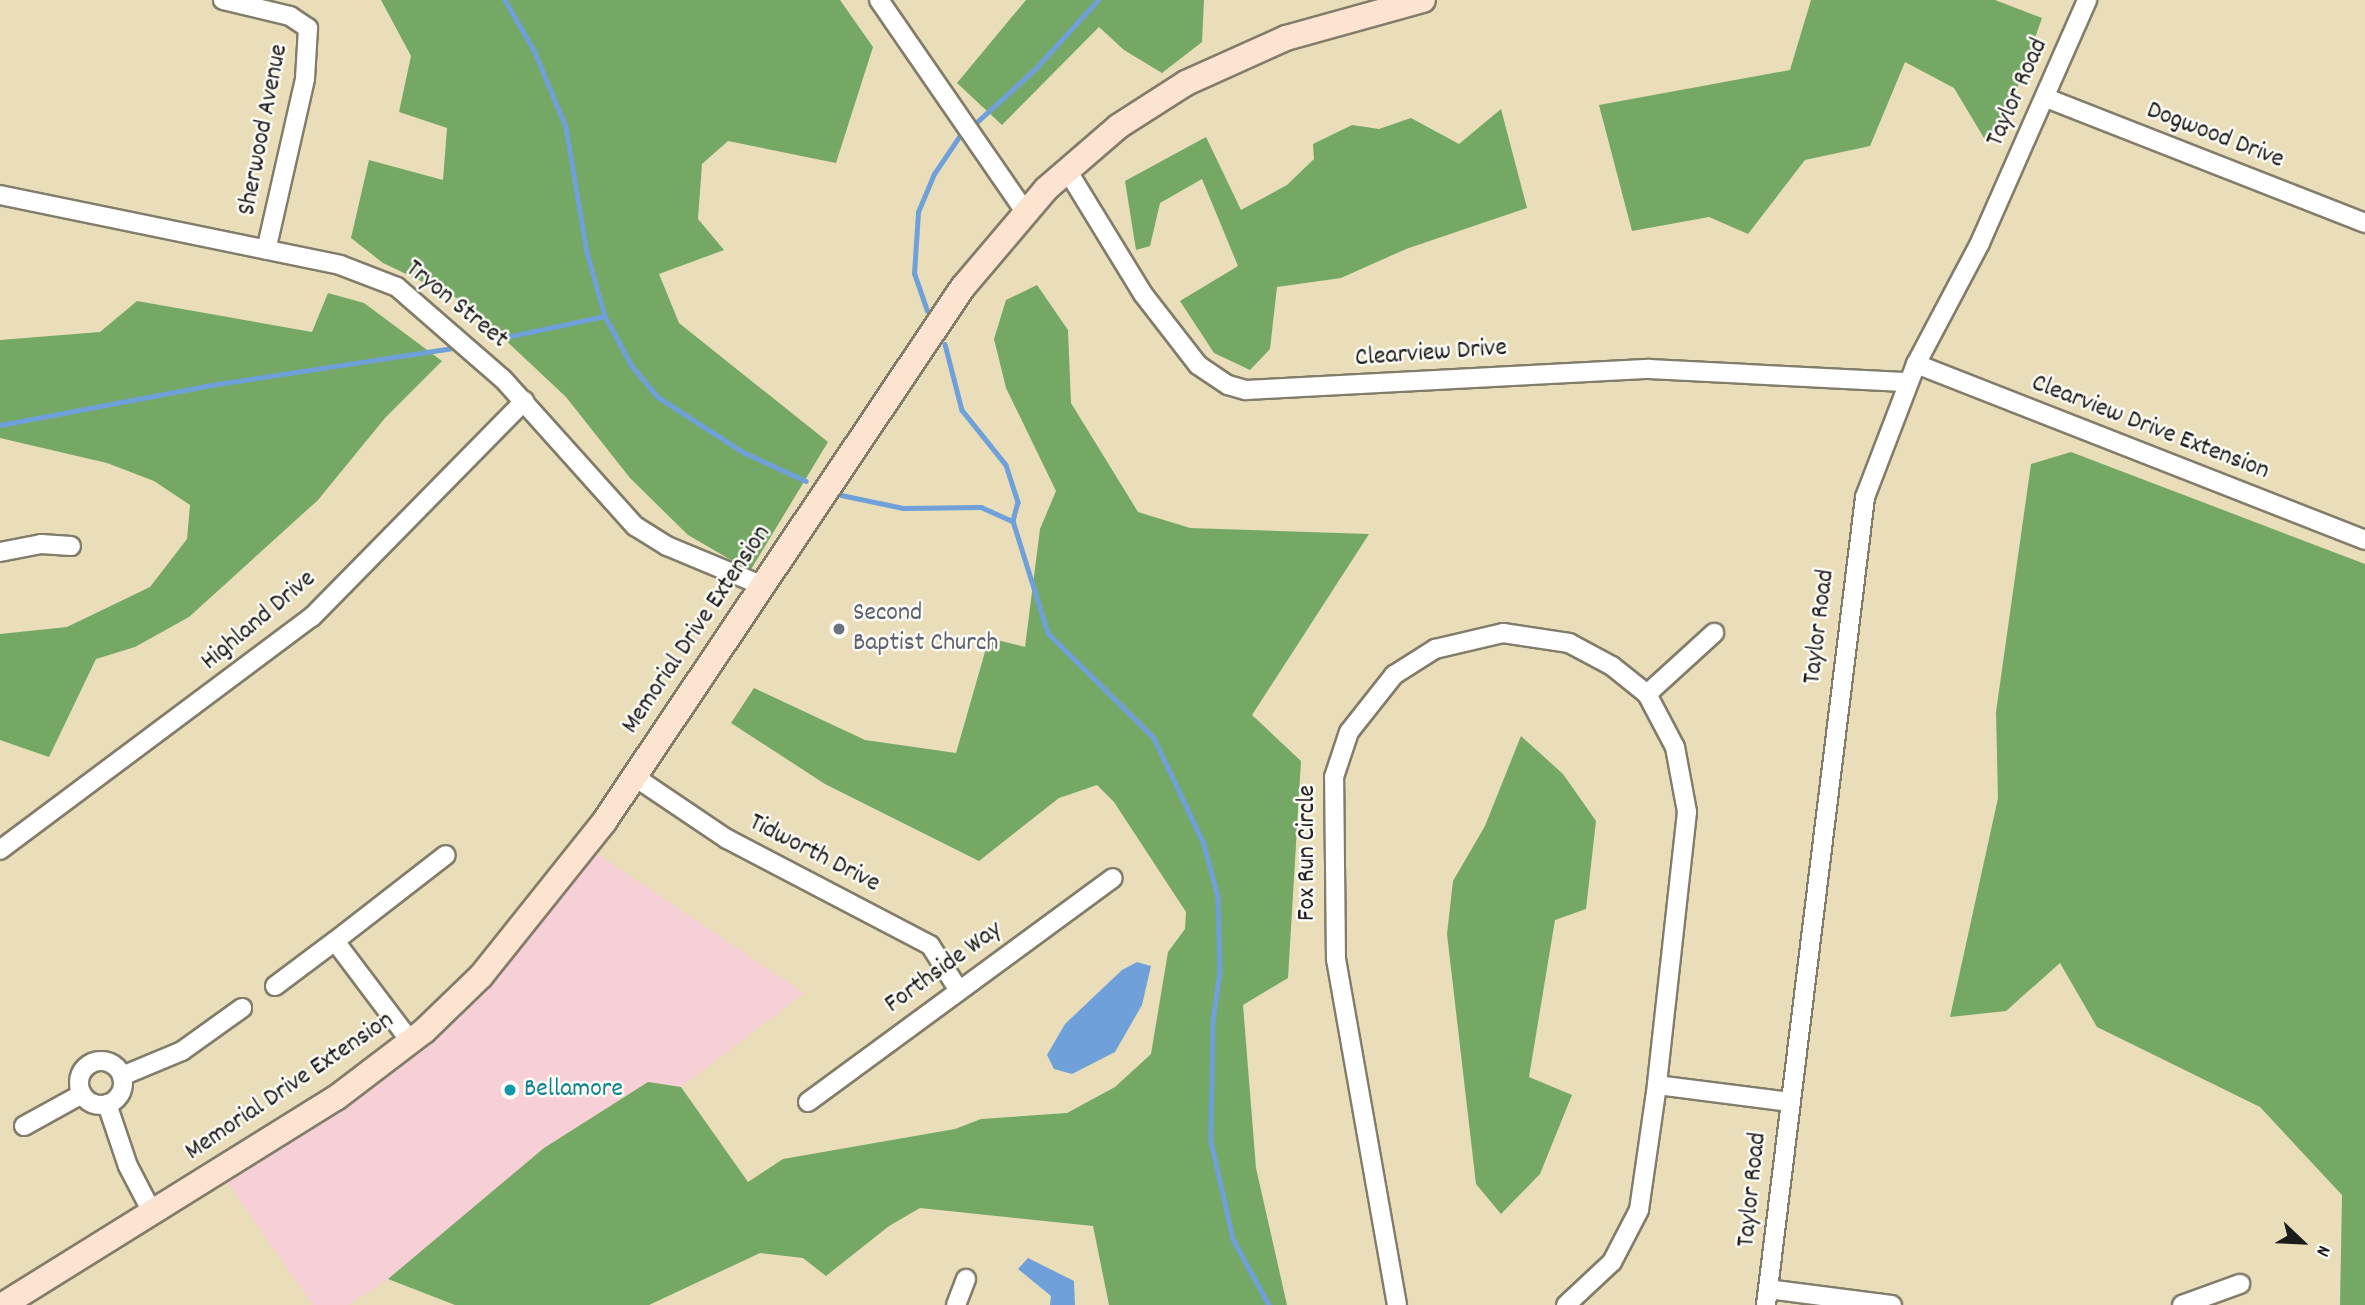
<!DOCTYPE html>
<html>
<head>
<meta charset="utf-8">
<style>
  body { margin:0 }
  #map { position:relative; width:2365px; height:1305px; overflow:hidden; background:#e9deb9; font-family:Dekko,sans-serif }
  div>[style] { position:absolute }
  .built>* { inset:0; background:#f6cfd7 }
  .forest>* { inset:0; background:#74a864 }
  .water>* { inset:0; background:#70a0da }
  .stream>* { height:4.5px; margin:-2.25px; padding:0 2.25px; transform-origin:2.25px; border-radius:2.25px; background:#70a0da }
  .roads { filter:drop-shadow(2px 0 #827d6a) drop-shadow(-2px 0 #827d6a) drop-shadow(0 2px #827d6a) drop-shadow(0 -2px #827d6a) }
  .street>* { height:18px; margin:-9px; padding:0 9px; transform-origin:9px; border-radius:9px; background:#fff }
  .street>.ring { margin:-9px; padding:0; box-sizing:content-box; background:none; border:18px solid #fff; border-radius:50% }
  .secondary>* { height:24px; margin:-12px; padding:0 12px; transform-origin:12px; border-radius:12px; background:#fde4d1 }
  .dots>* { width:19px; height:19px; translate:-50% -50%; box-sizing:border-box; border:4px solid #fdfcf7; border-radius:50% }
  span { translate:-50% -50%; white-space:nowrap; text-align:center; line-height:1.15; -webkit-text-stroke:5px #fdfcf7; paint-order:stroke }
  .street-label { font-size:26px; color:#1c1c1c }
  .worship-label { font-size:26px; color:#5b616d }
  .left { translate:0 -50%; text-align:left }
  .culture-label { font-size:26px; color:#0d838f }
  .north { position:absolute; left:2267px; top:1207px; width:70px; height:70px; -webkit-text-stroke:5px #fdfcf7; paint-order:stroke; rotate:113deg; font-size:19px; font-weight:700; line-height:28px; text-align:center; color:#1c1c1c }
  .north::after { content:''; display:block; margin:auto; width:24px; height:32px; background:#1c1c1c; clip-path:polygon(50% 0,100% 100%,50% 72%,0 100%) }
</style>
</head>
<body>
<div id="map">
  <div class="built">
    <i style="clip-path:polygon(596px 853px,804px 993px,681px 1087px,648px 1082px,544px 1148px,388px 1279px,348px 1305px,313px 1305px,226px 1180px,396px 1069px,506px 964px)"></i>
  </div>
  <div class="forest">
    <i style="clip-path:polygon(381px 0,840px 0,873px 47px,836px 163px,728px 141px,702px 164px,698px 219px,724px 250px,659px 274px,679px 323px,828px 442px,750px 571px,688px 535px,630px 478px,566px 397px,465px 302px,383px 263px,351px 238px,369px 160px,443px 180px,447px 128px,399px 112px,411px 56px)"></i>
    <i style="clip-path:polygon(1026px 0,1204px 0,1202px 42px,1162px 73px,1124px 50px,1099px 27px,1002px 125px,957px 83px)"></i>
    <i style="clip-path:polygon(1811px 0,1995px 0,2042px 18px,2011px 106px,1987px 143px,1954px 88px,1905px 62px,1870px 146px,1805px 160px,1748px 234px,1709px 217px,1632px 231px,1599px 105px,1790px 70px)"></i>
    <i style="clip-path:polygon(1501px 109px,1527px 208px,1406px 249px,1341px 278px,1277px 287px,1270px 349px,1250px 370px,1214px 353px,1180px 301px,1238px 266px,1202px 179px,1160px 203px,1150px 246px,1136px 250px,1125px 181px,1206px 137px,1241px 210px,1287px 185px,1314px 159px,1313px 144px,1352px 125px,1379px 129px,1411px 118px,1459px 144px)"></i>
    <i style="clip-path:polygon(1037px 285px,1068px 330px,1071px 403px,1138px 512px,1190px 528px,1369px 534px,1252px 715px,1301px 761px,1288px 978px,1243px 1005px,1256px 1168px,1287px 1305px,1109px 1305px,1093px 1226px,920px 1208px,889px 1226px,826px 1276px,803px 1258px,760px 1253px,649px 1305px,455px 1305px,388px 1279px,544px 1148px,648px 1082px,681px 1087px,748px 1182px,783px 1159px,955px 1129px,981px 1119px,1067px 1113px,1115px 1087px,1151px 1054px,1168px 952px,1185px 929px,1186px 912px,1114px 802px,1097px 785px,1059px 798px,979px 861px,825px 784px,731px 723px,754px 688px,865px 740px,956px 753px,989px 638px,1025px 647px,1040px 529px,1056px 491px,1006px 388px,994px 339px,1006px 300px)"></i>
    <i style="clip-path:polygon(328px 293px,364px 303px,442px 361px,385px 418px,318px 500px,189px 617px,135px 647px,96px 659px,49px 757px,0 740px,0 634px,67px 627px,150px 587px,187px 539px,190px 505px,154px 481px,107px 463px,0 438px,0 340px,100px 332px,137px 301px,312px 332px)"></i>
    <i style="clip-path:polygon(2071px 452px,2365px 564px,2365px 1305px,2340px 1305px,2342px 1195px,2260px 1107px,2097px 1027px,2060px 963px,2006px 1011px,1950px 1017px,1998px 798px,1996px 712px,2031px 464px)"></i>
    <i style="clip-path:polygon(1521px 736px,1563px 774px,1596px 821px,1586px 909px,1555px 920px,1529px 1077px,1572px 1095px,1540px 1174px,1501px 1214px,1476px 1184px,1447px 934px,1453px 881px,1485px 826px)"></i>
  </div>
  <div class="water">
    <i style="clip-path:polygon(1137px 962px,1151px 966px,1142px 1005px,1115px 1052px,1072px 1074px,1054px 1069px,1047px 1055px,1065px 1024px,1122px 970px)"></i>
    <i style="clip-path:polygon(1028px 1258px,1074px 1281px,1075px 1305px,1050px 1305px,1051px 1296px,1018px 1269px)"></i>
  </div>
  <div class="stream">
    <i style="left:505px;top:0;width:58px;rotate:59.9deg"></i>
    <i style="left:534px;top:50px;width:83px;rotate:67.4deg"></i>
    <i style="left:566px;top:127px;width:127px;rotate:80.5deg"></i>
    <i style="left:587px;top:252px;width:66px;rotate:74.3deg"></i>
    <i style="left:605px;top:316px;width:57px;rotate:61.6deg"></i>
    <i style="left:632px;top:366px;width:40px;rotate:50deg"></i>
    <i style="left:658px;top:397px;width:101px;rotate:32.9deg"></i>
    <i style="left:743px;top:452px;width:69px;rotate:24.7deg"></i>
    <i style="left:977px;top:122px;width:79px;rotate:-42.4deg"></i>
    <i style="left:1035px;top:69px;width:93px;rotate:-47.6deg"></i>
    <i style="left:927px;top:311px;width:39px;rotate:-109deg"></i>
    <i style="left:914px;top:274px;width:62px;rotate:-86.3deg"></i>
    <i style="left:918px;top:212px;width:41px;rotate:-67.2deg"></i>
    <i style="left:934px;top:174px;width:45px;rotate:-56deg"></i>
    <i style="left:497px;top:339px;width:110px;rotate:-12deg"></i>
    <i style="left:945px;top:344px;width:68px;rotate:75.6deg"></i>
    <i style="left:962px;top:410px;width:70px;rotate:51.3deg"></i>
    <i style="left:1006px;top:465px;width:39px;rotate:72deg"></i>
    <i style="left:1018px;top:502px;width:20px;rotate:105deg"></i>
    <i style="left:1013px;top:521px;width:117px;rotate:72.6deg"></i>
    <i style="left:1048px;top:633px;width:149px;rotate:44.7deg"></i>
    <i style="left:1154px;top:738px;width:117px;rotate:64.7deg"></i>
    <i style="left:1204px;top:844px;width:55px;rotate:75.2deg"></i>
    <i style="left:1218px;top:897px;width:75px;rotate:88.5deg"></i>
    <i style="left:1220px;top:972px;width:49px;rotate:98.1deg"></i>
    <i style="left:1213px;top:1021px;width:120px;rotate:91deg"></i>
    <i style="left:1211px;top:1141px;width:100px;rotate:77.3deg"></i>
    <i style="left:1233px;top:1239px;width:75px;rotate:61.4deg"></i>
    <i style="left:0;top:425px;width:215px;rotate:-10.7deg"></i>
    <i style="left:211px;top:385px;width:246px;rotate:-8.7deg"></i>
    <i style="left:841px;top:495px;width:63px;rotate:11.8deg"></i>
    <i style="left:903px;top:508px;width:78px;rotate:-0.7deg"></i>
    <i style="left:981px;top:507px;width:35px;rotate:24deg"></i>
  </div>
  <div class="roads">
    <div class="street">
      <i style="left:223px;top:0;width:69px;rotate:13.4deg"></i>
      <i style="left:290px;top:16px;width:22px;rotate:34deg"></i>
      <i style="left:308px;top:28px;width:51px;rotate:93.4deg"></i>
      <i style="left:305px;top:79px;width:175px;rotate:102.8deg"></i>
      <i style="left:879px;top:0;width:257px;rotate:55.4deg"></i>
      <i style="left:2046px;top:98px;width:343px;rotate:21.4deg"></i>
      <i style="left:1067px;top:170px;width:145px;rotate:58.5deg"></i>
      <i style="left:1143px;top:294px;width:90px;rotate:52.2deg"></i>
      <i style="left:1198px;top:365px;width:36px;rotate:34deg"></i>
      <i style="left:1228px;top:385px;width:19px;rotate:16deg"></i>
      <i style="left:1246px;top:390px;width:404px;rotate:-3deg"></i>
      <i style="left:1649px;top:369px;width:260px;rotate:2.9deg"></i>
      <i style="left:0;top:195px;width:347px;rotate:11.6deg"></i>
      <i style="left:340px;top:265px;width:61px;rotate:21.1deg"></i>
      <i style="left:397px;top:287px;width:140px;rotate:41deg"></i>
      <i style="left:503px;top:379px;width:198px;rotate:48.1deg"></i>
      <i style="left:635px;top:526px;width:38px;rotate:32deg"></i>
      <i style="left:667px;top:546px;width:104px;rotate:22.6deg"></i>
      <i style="left:1916px;top:364px;width:482px;rotate:21.4deg"></i>
      <i style="left:0;top:552px;width:42px;rotate:-11deg"></i>
      <i style="left:41px;top:544px;width:30px;rotate:4deg"></i>
      <i style="left:1647px;top:694px;width:91px;rotate:-42.3deg"></i>
      <i style="left:635px;top:777px;width:111px;rotate:34deg"></i>
      <i style="left:727px;top:839px;width:229px;rotate:27.6deg"></i>
      <i style="left:930px;top:945px;width:52px;rotate:57.5deg"></i>
      <i style="left:0;top:850px;width:389px;rotate:-36.8deg"></i>
      <i style="left:312px;top:617px;width:303px;rotate:-45.5deg"></i>
      <i style="left:275px;top:986px;width:75px;rotate:-36.9deg"></i>
      <i style="left:411px;top:1042px;width:126px;rotate:-127deg"></i>
      <i style="left:335px;top:941px;width:140px;rotate:-37.8deg"></i>
      <i class="ring" style="left:79px;top:1061px;width:26px;height:26px"></i>
      <i style="left:122px;top:1076px;width:65px;rotate:-22.6deg"></i>
      <i style="left:182px;top:1051px;width:74px;rotate:-35.6deg"></i>
      <i style="left:1657px;top:1085px;width:133px;rotate:7.3deg"></i>
      <i style="left:808px;top:1102px;width:378px;rotate:-36.3deg"></i>
      <i style="left:107px;top:1104px;width:65px;rotate:71.3deg"></i>
      <i style="left:128px;top:1166px;width:54px;rotate:62.5deg"></i>
      <i style="left:24px;top:1126px;width:66px;rotate:-28.9deg"></i>
      <i style="left:1768px;top:1289px;width:125px;rotate:7.4deg"></i>
      <i style="left:956px;top:1305px;width:28px;rotate:-69deg"></i>
      <i style="left:1397px;top:1305px;width:350px;rotate:-100deg"></i>
      <i style="left:1336px;top:960px;width:183px;rotate:-90.6deg"></i>
      <i style="left:1334px;top:777px;width:47px;rotate:-71.6deg"></i>
      <i style="left:1349px;top:732px;width:73px;rotate:-51.7deg"></i>
      <i style="left:1394px;top:675px;width:49px;rotate:-32.4deg"></i>
      <i style="left:1435px;top:649px;width:70px;rotate:-13.2deg"></i>
      <i style="left:1503px;top:633px;width:67px;rotate:8.6deg"></i>
      <i style="left:1569px;top:643px;width:49px;rotate:28.1deg"></i>
      <i style="left:1612px;top:666px;width:45px;rotate:38.7deg"></i>
      <i style="left:1647px;top:694px;width:60px;rotate:62.2deg"></i>
      <i style="left:1675px;top:747px;width:66px;rotate:79.5deg"></i>
      <i style="left:1687px;top:812px;width:275px;rotate:96.3deg"></i>
      <i style="left:1657px;top:1085px;width:126px;rotate:98.2deg"></i>
      <i style="left:1639px;top:1210px;width:59px;rotate:117.4deg"></i>
      <i style="left:1612px;top:1262px;width:63px;rotate:136.9deg"></i>
      <i style="left:1766px;top:1305px;width:814px;rotate:-83.01deg"></i>
      <i style="left:1865px;top:497px;width:142px;rotate:-69deg"></i>
      <i style="left:1916px;top:364px;width:137px;rotate:-62.1deg"></i>
      <i style="left:1980px;top:243px;width:266px;rotate:-66.2deg"></i>
      <i style="left:2182px;top:1305px;width:62px;rotate:-19.9deg"></i>
    </div>
    <div class="secondary">
      <i style="left:3px;top:1305px;width:392px;rotate:-31.9deg"></i>
      <i style="left:336px;top:1098px;width:111px;rotate:-37.3deg"></i>
      <i style="left:424px;top:1031px;width:79px;rotate:-44deg"></i>
      <i style="left:481px;top:976px;width:197px;rotate:-51.4deg"></i>
      <i style="left:604px;top:822px;width:644px;rotate:-56.14deg"></i>
      <i style="left:963px;top:287px;width:128px;rotate:-49.7deg"></i>
      <i style="left:1046px;top:189px;width:96px;rotate:-40.8deg"></i>
      <i style="left:1119px;top:126px;width:80px;rotate:-32.7deg"></i>
      <i style="left:1186px;top:83px;width:110px;rotate:-24.2deg"></i>
      <i style="left:1286px;top:38px;width:142px;rotate:-15.5deg"></i>
    </div>
  </div>
  <div class="dots">
    <i style="left:839px;top:629px;background:#6b7280"></i>
    <i style="left:510px;top:1090px;background:#0f9aa8"></i>
  </div>
  <div class="street-label">
    <span style="left:2018px;top:93px;rotate:-66deg">Taylor Road</span>
    <span style="left:264px;top:130px;rotate:-79deg">Sherwood Avenue</span>
    <span style="left:2215px;top:136px;rotate:21deg">Dogwood Drive</span>
    <span style="left:456px;top:305px;rotate:39deg">Tryon Street</span>
    <span style="left:1431px;top:354px;rotate:-4deg">Clearview Drive</span>
    <span style="left:2150px;top:428px;rotate:21deg">Clearview Drive Extension</span>
    <span style="left:259px;top:621px;rotate:-40deg">Highland Drive</span>
    <span style="left:1820px;top:627px;rotate:-83deg">Taylor Road</span>
    <span style="left:697px;top:630px;rotate:-56deg">Memorial Drive Extension</span>
    <span style="left:1308px;top:853px;rotate:-90deg">Fox Run Circle</span>
    <span style="left:814px;top:854px;rotate:27deg">Tidworth Drive</span>
    <span style="left:944px;top:968px;rotate:-36deg">Forthside Way</span>
    <span style="left:290px;top:1087px;rotate:-34deg">Memorial Drive Extension</span>
    <span style="left:1753px;top:1190px;rotate:-84deg">Taylor Road</span>
  </div>
  <div class="worship-label">
    <span class="left" style="left:853px;top:629px">Second<br>Baptist Church</span>
  </div>
  <div class="culture-label">
    <span class="left" style="left:524px;top:1090px">Bellamore</span>
  </div>
  <div class="north">N</div>
</div>
</body>
</html>
